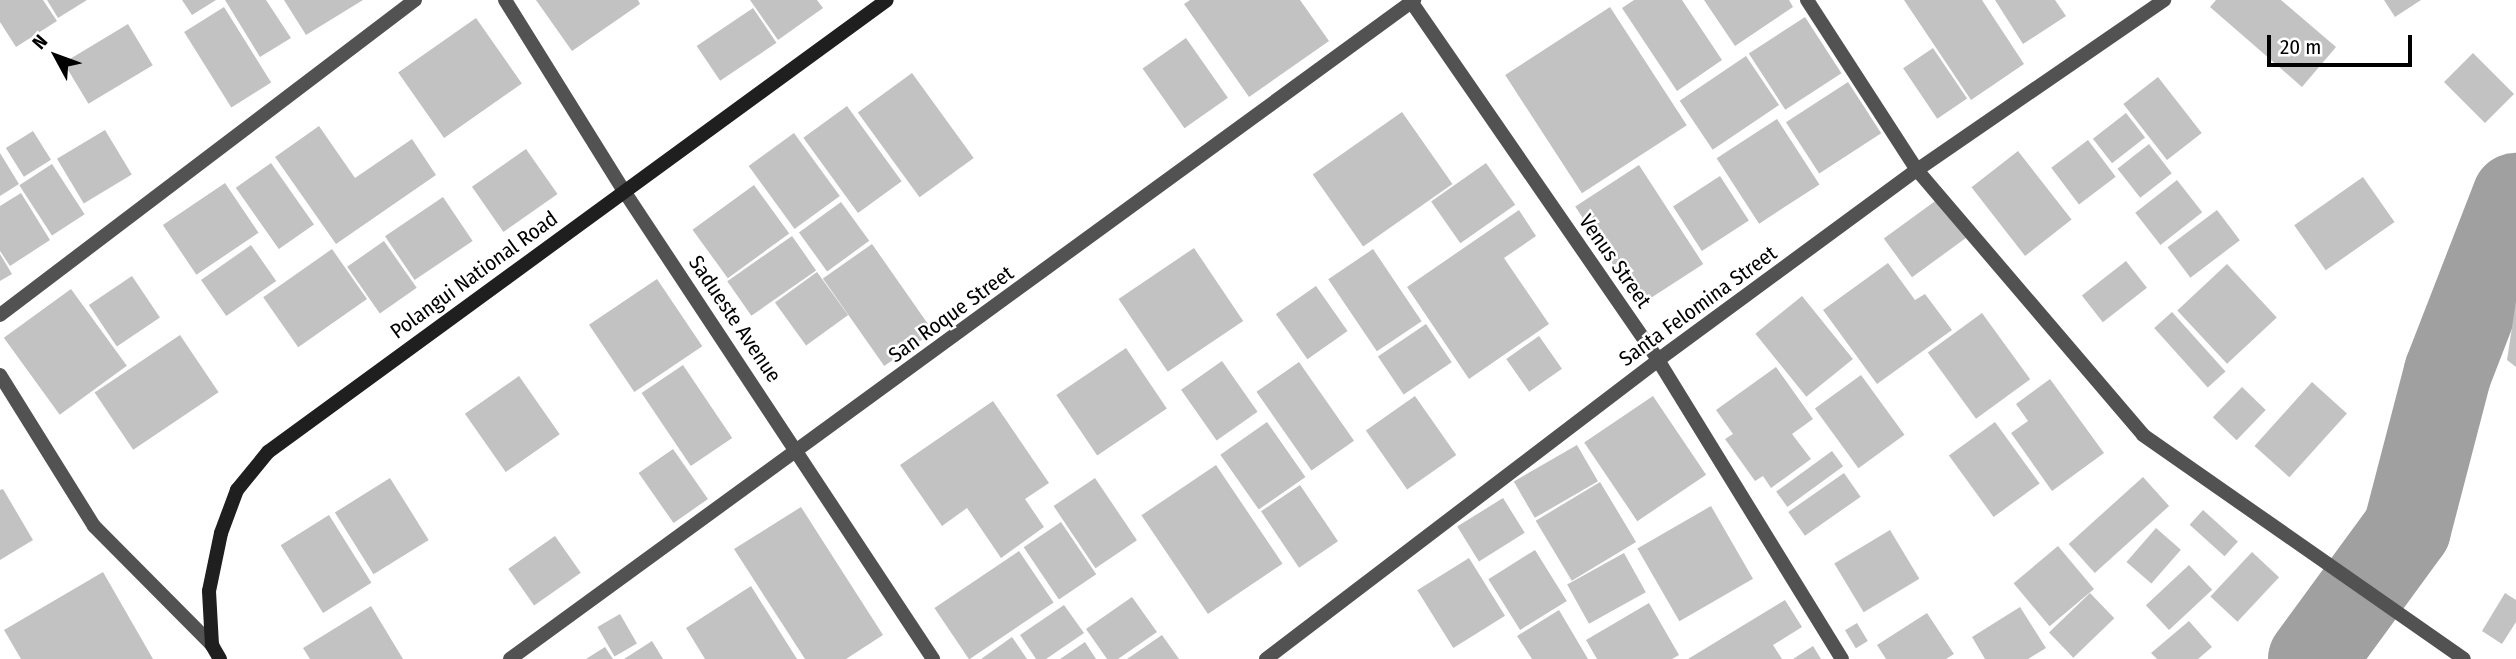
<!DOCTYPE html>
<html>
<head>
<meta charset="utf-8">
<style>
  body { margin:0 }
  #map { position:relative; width:2516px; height:659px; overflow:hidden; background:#fff; font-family:"Fira Sans Condensed",sans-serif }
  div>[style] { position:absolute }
  .river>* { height:88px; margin:-44px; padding:0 44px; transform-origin:44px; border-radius:44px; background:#a0a0a0 }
  .building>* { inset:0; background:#c2c2c2; transform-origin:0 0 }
  .street>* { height:14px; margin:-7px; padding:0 7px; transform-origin:7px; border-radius:7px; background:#525252 }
  .secondary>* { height:14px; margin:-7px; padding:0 7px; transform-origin:7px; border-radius:7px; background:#1f1f1f }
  span { translate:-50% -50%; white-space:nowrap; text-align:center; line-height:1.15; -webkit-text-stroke:5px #fff; paint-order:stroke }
  .street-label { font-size:21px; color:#000 }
  .north { position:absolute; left:21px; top:21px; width:70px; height:70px; -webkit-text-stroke:5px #fff; paint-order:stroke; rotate:311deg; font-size:19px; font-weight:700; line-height:28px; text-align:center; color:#000 }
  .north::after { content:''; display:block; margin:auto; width:24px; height:32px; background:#000; clip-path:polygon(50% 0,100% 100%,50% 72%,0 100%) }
  .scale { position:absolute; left:2267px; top:35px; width:145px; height:32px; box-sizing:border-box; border:4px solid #000; border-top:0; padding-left:9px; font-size:21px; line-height:24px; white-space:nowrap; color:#000; -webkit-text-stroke:5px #fff; paint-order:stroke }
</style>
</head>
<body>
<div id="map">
  <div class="river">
    <i style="left:2312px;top:659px;width:161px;rotate:-53.8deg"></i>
    <i style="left:2407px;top:529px;width:162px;rotate:-75.4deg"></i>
    <i style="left:2448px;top:372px;width:188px;rotate:-68.8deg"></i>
  </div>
  <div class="building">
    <i style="clip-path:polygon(0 0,43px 0,57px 21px,16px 47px,0 22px)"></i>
    <i style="clip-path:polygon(47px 0,87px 0,58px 18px)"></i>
    <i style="clip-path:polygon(182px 0,216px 0,192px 15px)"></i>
    <i style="clip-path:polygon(225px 0,266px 0,291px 38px,260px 57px)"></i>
    <i style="clip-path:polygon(284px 0,363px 0,306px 35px)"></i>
    <i style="clip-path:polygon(536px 0,638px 0,640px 4px,572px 51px)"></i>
    <i style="clip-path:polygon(750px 0,817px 0,823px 8px,778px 40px)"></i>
    <i style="clip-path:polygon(1190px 0,1300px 0,1329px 41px,1249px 97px,1184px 4px)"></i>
    <i style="clip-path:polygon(1634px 0,1682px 0,1722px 60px,1677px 91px,1622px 8px)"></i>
    <i style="clip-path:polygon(1704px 0,1789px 0,1793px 7px,1735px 46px)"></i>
    <i style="clip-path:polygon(1904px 0,1982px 0,2024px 64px,1971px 100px)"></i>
    <i style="clip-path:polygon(1995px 0,2055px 0,2066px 16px,2023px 44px)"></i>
    <i style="clip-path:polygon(2216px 0,2281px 0,2336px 47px,2302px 87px,2210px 7px)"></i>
    <i style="clip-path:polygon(2384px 0,2421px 0,2395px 17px)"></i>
    <i style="left:224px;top:7px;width:89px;height:47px;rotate:58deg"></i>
    <i style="left:1610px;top:7px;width:141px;height:125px;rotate:57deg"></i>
    <i style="left:753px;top:8px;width:42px;height:68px;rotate:56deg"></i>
    <i style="left:1805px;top:17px;width:67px;height:67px;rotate:57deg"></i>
    <i style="left:476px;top:18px;width:80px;height:95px;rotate:55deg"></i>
    <i style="left:128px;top:24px;width:48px;height:75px;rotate:59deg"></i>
    <i style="left:1186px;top:38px;width:73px;height:53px;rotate:55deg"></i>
    <i style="left:1933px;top:48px;width:61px;height:36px;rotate:56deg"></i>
    <i style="left:2473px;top:53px;width:58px;height:41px;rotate:45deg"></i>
    <i style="left:1746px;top:56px;width:59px;height:80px;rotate:56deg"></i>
    <i style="left:912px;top:73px;width:105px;height:67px;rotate:54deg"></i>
    <i style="left:2158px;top:77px;width:71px;height:44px;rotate:52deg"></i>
    <i style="left:1848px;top:82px;width:61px;height:74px;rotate:57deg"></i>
    <i style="left:847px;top:106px;width:93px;height:54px;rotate:54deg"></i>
    <i style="left:1402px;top:112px;width:88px;height:109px;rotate:55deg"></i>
    <i style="left:2126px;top:113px;width:31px;height:42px;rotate:52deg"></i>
    <i style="left:1777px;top:119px;width:78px;height:72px;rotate:57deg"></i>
    <i style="clip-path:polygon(319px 126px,355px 178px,412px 139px,436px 175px,336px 244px,275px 157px)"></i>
    <i style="left:105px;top:130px;width:52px;height:56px;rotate:59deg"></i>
    <i style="left:33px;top:131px;width:34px;height:32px;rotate:58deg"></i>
    <i style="left:794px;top:133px;width:78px;height:56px;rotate:54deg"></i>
    <i style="left:2088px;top:140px;width:46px;height:46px;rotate:53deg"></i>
    <i style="left:2149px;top:144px;width:37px;height:40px;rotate:52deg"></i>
    <i style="left:526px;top:149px;width:55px;height:66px;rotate:55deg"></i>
    <i style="left:2018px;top:151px;width:87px;height:59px;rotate:52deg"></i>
    <i style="clip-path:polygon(0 153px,19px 184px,0 196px)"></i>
    <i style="left:271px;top:163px;width:75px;height:43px;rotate:55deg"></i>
    <i style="left:1486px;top:163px;width:51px;height:67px;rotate:55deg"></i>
    <i style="left:52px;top:164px;width:60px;height:39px;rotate:57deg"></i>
    <i style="left:1639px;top:165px;width:118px;height:76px;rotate:57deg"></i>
    <i style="left:1720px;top:176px;width:53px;height:56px;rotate:57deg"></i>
    <i style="left:2363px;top:177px;width:55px;height:84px;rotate:55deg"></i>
    <i style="left:2177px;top:180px;width:41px;height:53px;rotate:52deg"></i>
    <i style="left:225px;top:183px;width:60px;height:75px;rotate:56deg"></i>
    <i style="left:754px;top:185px;width:60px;height:76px;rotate:54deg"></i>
    <i style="clip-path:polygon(21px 193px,50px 240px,10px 266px,0 251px,0 206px)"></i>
    <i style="left:443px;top:197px;width:53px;height:70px;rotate:56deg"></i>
    <i style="left:1938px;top:199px;width:48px;height:67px;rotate:54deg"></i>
    <i style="left:841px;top:202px;width:48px;height:52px;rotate:54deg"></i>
    <i style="clip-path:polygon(1519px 210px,1536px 236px,1504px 258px,1549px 324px,1469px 379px,1407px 287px)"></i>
    <i style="left:2217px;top:210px;width:38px;height:62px;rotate:53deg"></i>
    <i style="left:792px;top:236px;width:42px;height:79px;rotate:55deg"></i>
    <i style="left:384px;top:241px;width:57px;height:45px;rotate:55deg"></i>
    <i style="left:872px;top:244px;width:107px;height:60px;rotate:55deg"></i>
    <i style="left:251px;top:245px;width:44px;height:61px;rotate:55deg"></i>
    <i style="left:1194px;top:248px;width:88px;height:91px;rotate:56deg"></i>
    <i style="left:332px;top:249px;width:61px;height:84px;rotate:55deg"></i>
    <i style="left:1373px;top:249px;width:87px;height:54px;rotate:56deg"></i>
    <i style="clip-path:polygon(0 254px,12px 274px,0 281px)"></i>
    <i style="left:2126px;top:261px;width:34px;height:56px;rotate:52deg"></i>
    <i style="clip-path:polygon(1888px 263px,1915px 300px,1925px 294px,1952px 330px,1877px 384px,1823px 310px)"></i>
    <i style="left:2227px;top:264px;width:73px;height:68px;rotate:47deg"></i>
    <i style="left:817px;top:272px;width:53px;height:52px;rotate:54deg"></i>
    <i style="left:132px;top:276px;width:50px;height:52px;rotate:56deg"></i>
    <i style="left:657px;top:279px;width:81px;height:82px;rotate:56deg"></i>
    <i style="left:1316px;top:286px;width:55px;height:49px;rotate:55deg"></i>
    <i style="left:71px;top:289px;width:95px;height:83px;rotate:54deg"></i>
    <i style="left:1802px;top:296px;width:81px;height:60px;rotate:51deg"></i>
    <i style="clip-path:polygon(2516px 301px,2516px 367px,2507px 360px)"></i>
    <i style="left:2172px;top:312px;width:80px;height:24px;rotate:48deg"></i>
    <i style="left:1982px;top:313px;width:82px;height:67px;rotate:54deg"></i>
    <i style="left:1426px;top:324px;width:46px;height:58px;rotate:56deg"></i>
    <i style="left:180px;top:335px;width:69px;height:103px;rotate:56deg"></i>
    <i style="left:1539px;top:336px;width:40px;height:40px;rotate:55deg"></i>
    <i style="left:1126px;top:348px;width:73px;height:84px;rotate:56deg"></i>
    <i style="left:1222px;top:361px;width:62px;height:50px;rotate:55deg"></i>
    <i style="left:1299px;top:362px;width:96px;height:52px;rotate:55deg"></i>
    <i style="left:683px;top:365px;width:88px;height:50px;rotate:56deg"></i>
    <i style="clip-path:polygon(1776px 367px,1813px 419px,1792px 434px,1811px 459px,1771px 488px,1763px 476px,1755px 481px,1725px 439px,1733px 434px,1716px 410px)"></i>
    <i style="left:1861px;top:375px;width:74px;height:57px;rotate:54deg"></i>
    <i style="left:519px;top:376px;width:71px;height:66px;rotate:55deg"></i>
    <i style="clip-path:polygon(2050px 379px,2104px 453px,2052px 491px,2011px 433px,2028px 421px,2016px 404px)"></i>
    <i style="left:2312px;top:382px;width:47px;height:86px;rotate:42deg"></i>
    <i style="left:2242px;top:387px;width:33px;height:42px;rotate:44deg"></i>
    <i style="left:1415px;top:396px;width:72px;height:60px;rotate:55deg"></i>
    <i style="left:1653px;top:396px;width:95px;height:83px;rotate:56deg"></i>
    <i style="clip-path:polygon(993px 401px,1049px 483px,1025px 499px,1044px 527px,1001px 558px,967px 508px,942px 526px,900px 465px)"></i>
    <i style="left:1267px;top:422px;width:67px;height:57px;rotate:55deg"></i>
    <i style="left:1995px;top:422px;width:76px;height:57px;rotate:54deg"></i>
    <i style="left:1577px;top:445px;width:42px;height:73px;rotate:60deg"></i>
    <i style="left:673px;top:449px;width:61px;height:42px;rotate:55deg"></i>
    <i style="left:1832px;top:451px;width:19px;height:69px;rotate:54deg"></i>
    <i style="left:1216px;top:465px;width:119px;height:90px;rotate:56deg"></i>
    <i style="left:1844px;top:473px;width:29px;height:68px;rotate:55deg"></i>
    <i style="left:2143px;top:477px;width:39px;height:100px;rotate:48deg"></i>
    <i style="left:390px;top:478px;width:73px;height:65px;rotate:58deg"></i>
    <i style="left:1095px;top:478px;width:75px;height:50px;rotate:56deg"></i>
    <i style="left:1600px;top:482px;width:70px;height:75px;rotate:59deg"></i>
    <i style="left:1300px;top:485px;width:68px;height:47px;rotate:56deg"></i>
    <i style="clip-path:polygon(3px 489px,33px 540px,0 560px,0 490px)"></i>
    <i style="left:1503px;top:498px;width:41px;height:54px;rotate:58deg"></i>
    <i style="left:1711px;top:506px;width:84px;height:85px;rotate:60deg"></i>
    <i style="clip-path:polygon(801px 507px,883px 635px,846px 659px,805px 659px,734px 549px)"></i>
    <i style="left:2203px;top:510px;width:47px;height:20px;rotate:42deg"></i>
    <i style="left:329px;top:515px;width:80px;height:57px;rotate:58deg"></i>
    <i style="left:1061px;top:522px;width:63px;height:45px;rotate:56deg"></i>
    <i style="left:2156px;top:528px;width:33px;height:45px;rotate:41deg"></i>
    <i style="left:1890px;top:530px;width:57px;height:65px;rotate:59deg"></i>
    <i style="left:555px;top:536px;width:45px;height:57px;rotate:55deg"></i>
    <i style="left:2058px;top:546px;width:56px;height:58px;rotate:50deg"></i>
    <i style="left:1535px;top:550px;width:60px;height:55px;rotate:58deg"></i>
    <i style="left:1019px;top:551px;width:62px;height:102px;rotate:56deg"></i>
    <i style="left:2252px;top:552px;width:37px;height:61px;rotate:43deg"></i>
    <i style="left:1624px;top:553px;width:45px;height:65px;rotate:61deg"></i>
    <i style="left:1469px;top:558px;width:68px;height:61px;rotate:58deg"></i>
    <i style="left:2189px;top:565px;width:34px;height:59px;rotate:47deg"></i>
    <i style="clip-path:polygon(103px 572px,153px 659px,21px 659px,4px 630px)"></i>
    <i style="clip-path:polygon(751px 586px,797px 659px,705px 659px,686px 628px)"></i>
    <i style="left:2090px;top:593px;width:35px;height:57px;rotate:46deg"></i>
    <i style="clip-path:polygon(2505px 593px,2516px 600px,2516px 622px,2502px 644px,2482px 631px)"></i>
    <i style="clip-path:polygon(1132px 597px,1157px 632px,1118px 659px,1107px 659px,1086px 629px)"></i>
    <i style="clip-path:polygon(1785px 600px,1802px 627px,1773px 645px,1782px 659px,1688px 659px)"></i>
    <i style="clip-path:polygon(1649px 603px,1679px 655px,1672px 659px,1597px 659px,1586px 640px)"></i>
    <i style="clip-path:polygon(1064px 605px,1084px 633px,1046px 659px,1036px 659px,1020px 635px)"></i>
    <i style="clip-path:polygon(371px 606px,403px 659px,310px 659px,303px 648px)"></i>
    <i style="clip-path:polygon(2020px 607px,2046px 648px,2028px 659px,1985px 659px,1972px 637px)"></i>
    <i style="clip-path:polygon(1559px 610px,1588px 659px,1532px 659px,1517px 636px)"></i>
    <i style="clip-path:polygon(1927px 613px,1954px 654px,1946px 659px,1886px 659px,1877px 645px)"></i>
    <i style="left:620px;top:614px;width:34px;height:26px;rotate:60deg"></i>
    <i style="clip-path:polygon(2189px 621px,2212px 647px,2198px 659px,2157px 659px,2151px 653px)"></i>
    <i style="left:1857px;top:623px;width:21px;height:14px;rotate:59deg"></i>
    <i style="clip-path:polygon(1162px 635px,1179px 659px,1127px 659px)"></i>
    <i style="clip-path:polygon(1012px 637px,1027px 659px,981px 659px)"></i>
    <i style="clip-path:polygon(652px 641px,663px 659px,624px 659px)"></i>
    <i style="clip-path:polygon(1085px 642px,1096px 659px,1060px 659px)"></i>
    <i style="clip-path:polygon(1813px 646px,1821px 659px,1793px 659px)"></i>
    <i style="clip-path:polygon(605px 647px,613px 659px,586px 659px)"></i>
  </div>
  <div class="street">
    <i style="left:505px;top:0;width:225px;rotate:58.1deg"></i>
    <i style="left:624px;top:191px;width:561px;rotate:56.56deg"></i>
    <i style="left:1410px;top:0;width:437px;rotate:55.4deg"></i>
    <i style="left:1658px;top:360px;width:351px;rotate:58.4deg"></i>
    <i style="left:1807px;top:0;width:202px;rotate:57.1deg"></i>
    <i style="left:1917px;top:170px;width:348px;rotate:49.5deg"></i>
    <i style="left:2143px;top:435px;width:391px;rotate:34.9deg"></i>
    <i style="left:0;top:315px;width:521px;rotate:-37.2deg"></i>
    <i style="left:0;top:375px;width:178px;rotate:58.1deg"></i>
    <i style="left:94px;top:526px;width:168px;rotate:45.2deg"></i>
    <i style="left:510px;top:659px;width:1119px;rotate:-36.09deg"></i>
    <i style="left:1266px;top:659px;width:493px;rotate:-37.3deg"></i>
    <i style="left:1658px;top:360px;width:321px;rotate:-36.3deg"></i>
    <i style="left:1917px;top:170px;width:300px;rotate:-34.5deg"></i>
  </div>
  <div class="secondary">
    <i style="left:220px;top:659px;width:16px;rotate:-120deg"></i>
    <i style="left:212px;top:645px;width:54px;rotate:-93.2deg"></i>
    <i style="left:209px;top:591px;width:59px;rotate:-78.3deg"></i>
    <i style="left:221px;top:533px;width:46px;rotate:-69.6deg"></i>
    <i style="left:237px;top:490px;width:49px;rotate:-50.8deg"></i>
    <i style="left:268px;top:452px;width:766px;rotate:-36.14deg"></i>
  </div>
  <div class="street-label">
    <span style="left:1615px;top:261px;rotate:55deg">Venus Street</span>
    <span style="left:474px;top:275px;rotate:-36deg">Polangui National Road</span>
    <span style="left:1698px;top:306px;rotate:-36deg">Santa Felomina Street</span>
    <span style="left:951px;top:314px;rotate:-36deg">San Roque Street</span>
    <span style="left:735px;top:319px;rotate:56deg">Sadueste Avenue</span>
  </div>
  <div class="north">N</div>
  <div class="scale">20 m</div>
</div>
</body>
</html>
